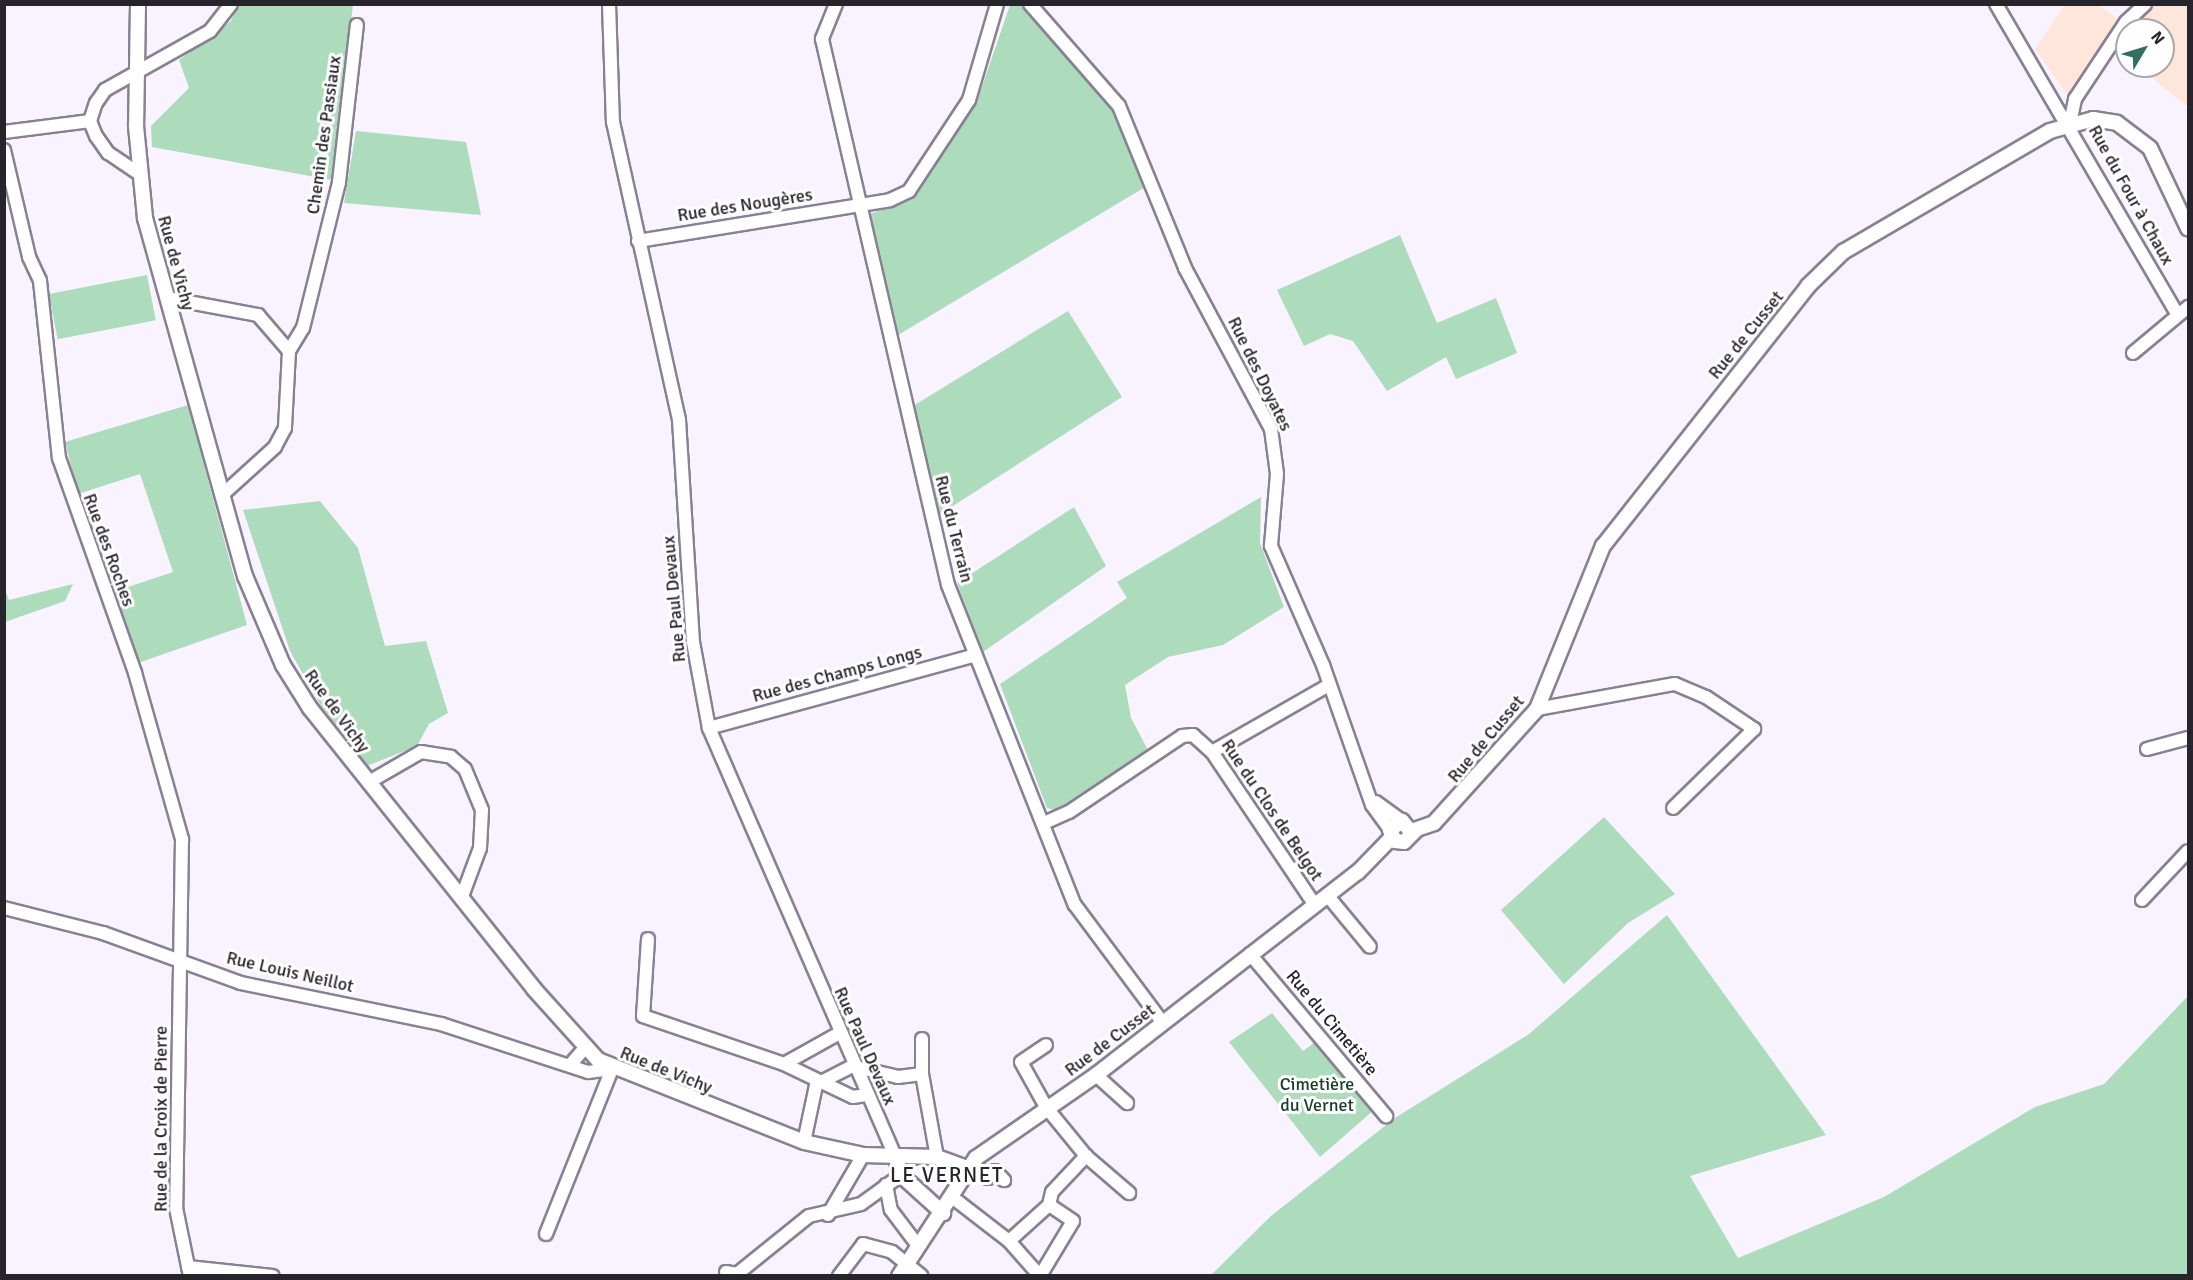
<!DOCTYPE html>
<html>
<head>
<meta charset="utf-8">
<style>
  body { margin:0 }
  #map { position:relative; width:2193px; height:1280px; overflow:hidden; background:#f9f2ff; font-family:Signika,sans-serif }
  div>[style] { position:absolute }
  .industrial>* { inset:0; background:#fee6db }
  .green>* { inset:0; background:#addcbc; transform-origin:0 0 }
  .roads { filter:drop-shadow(2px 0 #8a8093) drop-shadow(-2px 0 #8a8093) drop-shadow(0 2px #8a8093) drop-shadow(0 -2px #8a8093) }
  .minor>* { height:12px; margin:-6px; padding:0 6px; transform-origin:6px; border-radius:6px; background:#fff }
  .tertiary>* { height:14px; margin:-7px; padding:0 7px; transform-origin:7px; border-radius:7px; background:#fff }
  span { translate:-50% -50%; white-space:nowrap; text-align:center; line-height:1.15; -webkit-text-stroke:6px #fff; paint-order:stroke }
  .street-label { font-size:18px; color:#28242c }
  .park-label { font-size:18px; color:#153f27 }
  .quarter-label { font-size:21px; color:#28242c; letter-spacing:1.5px }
  .frame { position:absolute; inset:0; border:6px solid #28242c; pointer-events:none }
  .north { position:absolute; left:2115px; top:18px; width:60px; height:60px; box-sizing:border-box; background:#fff; border:2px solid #a9a7ab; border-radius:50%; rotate:52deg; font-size:16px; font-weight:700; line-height:24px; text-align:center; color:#28242c }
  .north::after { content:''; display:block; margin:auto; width:21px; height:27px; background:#32705e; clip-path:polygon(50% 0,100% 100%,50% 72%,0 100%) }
</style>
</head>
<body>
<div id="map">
  <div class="industrial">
    <i style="clip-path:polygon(2065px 5px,2099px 5px,2128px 27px,2153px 5px,2188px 5px,2188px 107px,2137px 66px,2163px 66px,2163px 30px,2127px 30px,2127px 58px,2115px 49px,2081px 104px,2065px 92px,2035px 49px)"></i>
  </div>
  <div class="green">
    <i style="clip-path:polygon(237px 5px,353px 5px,332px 180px,152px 147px,151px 126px,189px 88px,179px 60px,231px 21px)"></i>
    <i style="clip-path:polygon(1010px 5px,1020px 5px,1111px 105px,1147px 186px,898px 335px,870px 214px,916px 196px,977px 101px)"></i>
    <i style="clip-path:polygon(356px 131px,466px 142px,481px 215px,344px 203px)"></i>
    <i style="clip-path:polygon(1400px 235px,1437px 323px,1496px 298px,1517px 353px,1456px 379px,1446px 357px,1387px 391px,1353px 341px,1330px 334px,1304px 346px,1277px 290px)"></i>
    <i style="left:147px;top:275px;width:46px;height:100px;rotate:79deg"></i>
    <i style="clip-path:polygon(1068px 311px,1122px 397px,939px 515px,913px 406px)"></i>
    <i style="clip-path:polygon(188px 405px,247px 625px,135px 664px,113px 592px,173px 572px,140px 474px,78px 494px,65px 442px)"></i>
    <i style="clip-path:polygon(1261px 497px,1260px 543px,1284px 607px,1223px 645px,1168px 657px,1125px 685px,1131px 718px,1149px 752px,1063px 812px,1047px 808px,1000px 684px,1127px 598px,1117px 582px)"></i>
    <i style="clip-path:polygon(320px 501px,358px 548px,385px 646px,426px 641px,448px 713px,429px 724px,417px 746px,367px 766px,321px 706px,290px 651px,243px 510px)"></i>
    <i style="clip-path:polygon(1074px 507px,1106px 566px,983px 652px,957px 583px)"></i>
    <i style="clip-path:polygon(73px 584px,65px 601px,5px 622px,5px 589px,9px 600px)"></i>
    <i style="clip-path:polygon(1604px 817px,1675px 894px,1628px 923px,1564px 984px,1501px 910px)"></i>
    <i style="clip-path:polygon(1667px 915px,1826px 1135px,1690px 1176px,1738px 1258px,1884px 1197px,2035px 1107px,2104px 1084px,2188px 996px,2188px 1275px,1211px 1275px,1271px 1216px,1395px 1118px,1529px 1034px)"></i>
    <i style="clip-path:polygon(1272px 1013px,1303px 1051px,1319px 1039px,1375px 1109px,1320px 1157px,1229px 1042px)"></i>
  </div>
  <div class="roads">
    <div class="minor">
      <i style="left:609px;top:4px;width:118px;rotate:88.1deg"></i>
      <i style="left:613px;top:122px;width:305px;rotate:77.5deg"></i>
      <i style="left:679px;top:420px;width:222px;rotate:86.4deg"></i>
      <i style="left:693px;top:642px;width:87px;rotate:79.5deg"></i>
      <i style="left:709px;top:728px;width:469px;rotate:66.5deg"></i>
      <i style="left:836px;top:4px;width:38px;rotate:112deg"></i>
      <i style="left:822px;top:39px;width:560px;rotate:77.01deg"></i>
      <i style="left:948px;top:585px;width:344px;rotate:68.4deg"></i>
      <i style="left:1075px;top:905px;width:147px;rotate:53.3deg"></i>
      <i style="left:1030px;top:4px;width:135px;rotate:48.9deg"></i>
      <i style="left:1119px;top:106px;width:175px;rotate:67.8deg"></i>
      <i style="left:1185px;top:268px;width:183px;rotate:61.9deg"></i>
      <i style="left:1271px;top:429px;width:45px;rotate:82.4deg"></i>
      <i style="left:1277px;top:474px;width:72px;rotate:94.8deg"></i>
      <i style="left:1271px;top:546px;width:130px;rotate:66.4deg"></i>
      <i style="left:1323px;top:665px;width:148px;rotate:70.7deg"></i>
      <i style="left:1372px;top:805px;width:31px;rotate:54deg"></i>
      <i style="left:1996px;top:4px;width:360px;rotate:59.7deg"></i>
      <i style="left:2070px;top:123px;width:25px;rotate:-78deg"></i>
      <i style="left:2075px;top:99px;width:92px;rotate:-56.5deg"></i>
      <i style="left:2126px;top:22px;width:26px;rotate:-43deg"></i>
      <i style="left:4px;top:132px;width:87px;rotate:-7.3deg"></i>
      <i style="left:4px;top:150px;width:110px;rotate:76.8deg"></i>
      <i style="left:29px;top:257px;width:26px;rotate:65deg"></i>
      <i style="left:40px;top:281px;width:178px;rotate:83.9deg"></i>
      <i style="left:59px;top:458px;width:228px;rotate:70.5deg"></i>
      <i style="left:135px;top:673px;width:173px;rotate:74.2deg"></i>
      <i style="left:182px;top:839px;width:369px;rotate:90.9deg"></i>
      <i style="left:176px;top:1208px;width:69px;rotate:78.4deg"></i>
      <i style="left:138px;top:173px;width:36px;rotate:-146deg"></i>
      <i style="left:108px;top:153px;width:21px;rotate:-125deg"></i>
      <i style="left:96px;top:136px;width:16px;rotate:-112deg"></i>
      <i style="left:90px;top:121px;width:19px;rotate:-72deg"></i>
      <i style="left:96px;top:103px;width:16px;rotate:-55deg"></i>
      <i style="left:105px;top:90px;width:120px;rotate:-29.3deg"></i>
      <i style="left:210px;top:31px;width:34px;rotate:-52deg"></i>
      <i style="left:638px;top:241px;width:255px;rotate:-9.2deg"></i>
      <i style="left:890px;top:200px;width:21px;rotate:-25deg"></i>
      <i style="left:909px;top:191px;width:109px;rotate:-56.6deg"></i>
      <i style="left:969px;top:100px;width:100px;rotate:-73.7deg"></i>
      <i style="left:167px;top:298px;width:93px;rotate:10.6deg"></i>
      <i style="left:258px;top:315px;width:48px;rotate:49.3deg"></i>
      <i style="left:289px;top:351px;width:77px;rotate:93deg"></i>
      <i style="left:285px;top:428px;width:21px;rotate:118deg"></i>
      <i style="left:275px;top:447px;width:72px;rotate:137.8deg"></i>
      <i style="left:289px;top:351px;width:27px;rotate:-59deg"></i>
      <i style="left:303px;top:328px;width:150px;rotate:-76.1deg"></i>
      <i style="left:339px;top:182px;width:158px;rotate:-83.5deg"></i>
      <i style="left:2133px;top:353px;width:72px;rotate:-39.9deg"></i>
      <i style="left:1537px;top:709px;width:140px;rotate:-10.3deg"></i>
      <i style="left:1675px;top:684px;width:34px;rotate:23deg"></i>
      <i style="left:1706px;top:697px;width:58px;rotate:33.7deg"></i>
      <i style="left:1754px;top:729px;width:113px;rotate:135.7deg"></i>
      <i style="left:709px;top:728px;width:276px;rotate:-15.3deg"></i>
      <i style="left:2147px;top:749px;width:42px;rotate:-15deg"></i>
      <i style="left:1212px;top:752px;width:135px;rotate:-29.8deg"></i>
      <i style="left:369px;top:782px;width:60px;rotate:-30deg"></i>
      <i style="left:421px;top:752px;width:30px;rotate:9deg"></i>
      <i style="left:451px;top:757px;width:18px;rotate:41deg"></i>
      <i style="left:465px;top:769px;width:44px;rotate:67.5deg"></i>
      <i style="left:482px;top:810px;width:38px;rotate:93deg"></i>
      <i style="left:480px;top:848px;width:54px;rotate:110.4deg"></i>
      <i style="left:1376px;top:802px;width:32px;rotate:36deg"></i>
      <i style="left:1044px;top:823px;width:27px;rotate:-24deg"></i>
      <i style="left:1069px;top:812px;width:136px;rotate:-33.9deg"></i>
      <i style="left:1182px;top:736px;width:11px;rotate:-5deg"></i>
      <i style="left:1193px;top:735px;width:25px;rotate:42deg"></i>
      <i style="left:1212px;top:752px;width:183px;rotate:56.1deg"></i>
      <i style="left:1327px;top:895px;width:67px;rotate:50.4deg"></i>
      <i style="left:2142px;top:900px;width:67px;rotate:-46.8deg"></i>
      <i style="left:4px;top:908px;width:102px;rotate:14.2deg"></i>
      <i style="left:103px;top:933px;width:147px;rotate:19.9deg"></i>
      <i style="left:241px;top:983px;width:204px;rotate:11.6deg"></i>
      <i style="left:441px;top:1024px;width:155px;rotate:18.1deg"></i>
      <i style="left:588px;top:1072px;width:24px;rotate:-7deg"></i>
      <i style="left:648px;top:939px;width:77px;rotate:93.7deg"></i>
      <i style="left:643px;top:1016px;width:149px;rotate:18.8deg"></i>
      <i style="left:784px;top:1064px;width:76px;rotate:25.6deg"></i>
      <i style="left:853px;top:1097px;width:13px;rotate:-9deg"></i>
      <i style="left:1250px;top:954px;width:212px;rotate:50deg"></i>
      <i style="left:922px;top:1039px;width:35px;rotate:90deg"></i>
      <i style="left:922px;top:1074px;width:84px;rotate:79.8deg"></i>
      <i style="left:784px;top:1064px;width:62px;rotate:-29.1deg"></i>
      <i style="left:570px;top:1065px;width:23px;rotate:-49deg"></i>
      <i style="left:1096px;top:1075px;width:42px;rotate:42.1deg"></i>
      <i style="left:821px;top:1082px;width:35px;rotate:-27deg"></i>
      <i style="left:852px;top:1066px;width:47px;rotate:13.4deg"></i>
      <i style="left:898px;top:1077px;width:24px;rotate:-7deg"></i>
      <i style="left:804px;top:1142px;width:62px;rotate:-78deg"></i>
      <i style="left:1086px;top:1156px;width:57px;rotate:40.7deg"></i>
      <i style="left:972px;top:1163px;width:22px;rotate:43deg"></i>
      <i style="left:988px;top:1178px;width:10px;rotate:-45deg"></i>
      <i style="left:995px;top:1171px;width:13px;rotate:45deg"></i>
      <i style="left:886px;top:1185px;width:25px;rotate:79deg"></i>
      <i style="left:891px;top:1210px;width:46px;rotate:52.9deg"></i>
      <i style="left:952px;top:1197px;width:72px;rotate:37.7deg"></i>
      <i style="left:1009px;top:1241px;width:47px;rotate:48.5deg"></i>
      <i style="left:828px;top:1215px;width:69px;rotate:-59.7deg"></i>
      <i style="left:546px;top:1234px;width:178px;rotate:-68.2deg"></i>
      <i style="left:1009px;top:1241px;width:54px;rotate:-42deg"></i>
      <i style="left:1049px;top:1205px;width:13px;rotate:-77deg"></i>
      <i style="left:1052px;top:1192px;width:50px;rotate:-46.6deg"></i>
      <i style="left:1086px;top:1156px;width:63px;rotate:-129.2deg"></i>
      <i style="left:1046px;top:1107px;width:51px;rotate:-119.1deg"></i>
      <i style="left:1021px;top:1062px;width:30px;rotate:-34deg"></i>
      <i style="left:188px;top:1267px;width:85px;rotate:6deg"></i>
      <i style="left:726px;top:1272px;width:11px;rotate:10deg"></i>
      <i style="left:737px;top:1274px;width:92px;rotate:-38.9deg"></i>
      <i style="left:809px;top:1216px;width:53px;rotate:-13deg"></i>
      <i style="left:861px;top:1204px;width:49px;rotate:-35.9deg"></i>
      <i style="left:839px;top:1276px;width:40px;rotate:-53deg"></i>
      <i style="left:863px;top:1244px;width:30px;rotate:15deg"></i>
      <i style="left:892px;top:1252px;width:38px;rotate:39deg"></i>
      <i style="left:1040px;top:1276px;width:64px;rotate:-59deg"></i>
      <i style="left:1073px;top:1221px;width:29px;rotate:-146deg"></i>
    </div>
    <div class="tertiary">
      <i style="left:138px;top:4px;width:122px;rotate:90.9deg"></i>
      <i style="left:136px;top:126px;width:92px;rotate:84.4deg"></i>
      <i style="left:145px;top:218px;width:372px;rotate:74.4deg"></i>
      <i style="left:245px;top:576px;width:97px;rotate:66.9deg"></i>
      <i style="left:283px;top:665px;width:51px;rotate:57.9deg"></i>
      <i style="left:310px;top:708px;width:359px;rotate:51.4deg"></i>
      <i style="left:534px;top:989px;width:96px;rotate:48deg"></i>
      <i style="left:598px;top:1060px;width:222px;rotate:21.7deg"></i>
      <i style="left:804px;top:1142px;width:60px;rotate:12.4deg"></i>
      <i style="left:863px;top:1155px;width:74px;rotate:1.5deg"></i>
      <i style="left:937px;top:1157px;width:33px;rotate:20deg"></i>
      <i style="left:1412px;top:833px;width:16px;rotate:-130deg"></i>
      <i style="left:1402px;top:821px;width:15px;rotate:143deg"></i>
      <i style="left:1390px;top:830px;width:12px;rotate:66deg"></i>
      <i style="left:1395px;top:841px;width:9px;rotate:6deg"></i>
      <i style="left:1404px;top:842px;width:18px;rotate:-45deg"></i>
      <i style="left:1417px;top:829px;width:18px;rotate:-19deg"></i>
      <i style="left:1434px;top:823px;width:154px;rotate:-47.9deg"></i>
      <i style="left:1537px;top:709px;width:176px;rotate:-68deg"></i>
      <i style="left:1603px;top:546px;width:331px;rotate:-51.7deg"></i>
      <i style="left:1808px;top:286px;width:49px;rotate:-44.2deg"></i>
      <i style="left:1843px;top:252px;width:240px;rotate:-30.3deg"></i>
      <i style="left:2050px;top:131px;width:45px;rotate:-15.6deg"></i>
      <i style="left:2093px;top:119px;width:24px;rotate:9deg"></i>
      <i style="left:2117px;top:123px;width:41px;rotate:37.1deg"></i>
      <i style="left:2150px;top:148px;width:89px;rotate:64.6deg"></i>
      <i style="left:896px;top:1158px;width:18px;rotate:74deg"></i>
      <i style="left:901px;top:1175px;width:57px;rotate:42.1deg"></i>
      <i style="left:899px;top:1276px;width:141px;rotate:-56.9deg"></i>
      <i style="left:976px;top:1158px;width:146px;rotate:-34.7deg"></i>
      <i style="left:1096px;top:1075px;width:331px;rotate:-37.8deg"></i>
      <i style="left:1358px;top:872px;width:49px;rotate:-45.8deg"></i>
    </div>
  </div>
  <div class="street-label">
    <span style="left:324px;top:135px;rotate:-82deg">Chemin des Passiaux</span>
    <span style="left:2131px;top:195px;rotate:61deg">Rue du Four à Chaux</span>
    <span style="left:745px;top:205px;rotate:-9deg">Rue des Nougères</span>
    <span style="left:176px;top:263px;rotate:75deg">Rue de Vichy</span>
    <span style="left:1746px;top:335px;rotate:-51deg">Rue de Cusset</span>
    <span style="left:1260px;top:374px;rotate:64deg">Rue des Doyates</span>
    <span style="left:954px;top:529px;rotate:76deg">Rue du Terrain</span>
    <span style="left:109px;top:550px;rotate:70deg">Rue des Roches</span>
    <span style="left:674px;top:599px;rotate:-95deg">Rue Paul Devaux</span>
    <span style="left:837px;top:674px;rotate:-15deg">Rue des Champs Longs</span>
    <span style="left:337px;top:711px;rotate:54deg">Rue de Vichy</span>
    <span style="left:1486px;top:739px;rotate:-50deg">Rue de Cusset</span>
    <span style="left:1272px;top:810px;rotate:56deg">Rue du Clos de Belgot</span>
    <span style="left:290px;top:972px;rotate:13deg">Rue Louis Neillot</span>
    <span style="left:1332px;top:1023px;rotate:50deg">Rue du Cimetière</span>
    <span style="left:1110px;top:1040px;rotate:-37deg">Rue de Cusset</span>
    <span style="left:865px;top:1046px;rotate:66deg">Rue Paul Devaux</span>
    <span style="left:666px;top:1070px;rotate:22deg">Rue de Vichy</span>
    <span style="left:161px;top:1119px;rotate:-90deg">Rue de la Croix de Pierre</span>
  </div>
  <div class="park-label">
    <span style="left:1317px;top:1095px">Cimetière<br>du Vernet</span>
  </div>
  <div class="quarter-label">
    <span style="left:947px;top:1175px">LE VERNET</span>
  </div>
  <div class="frame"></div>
  <div class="north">N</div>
</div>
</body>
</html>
